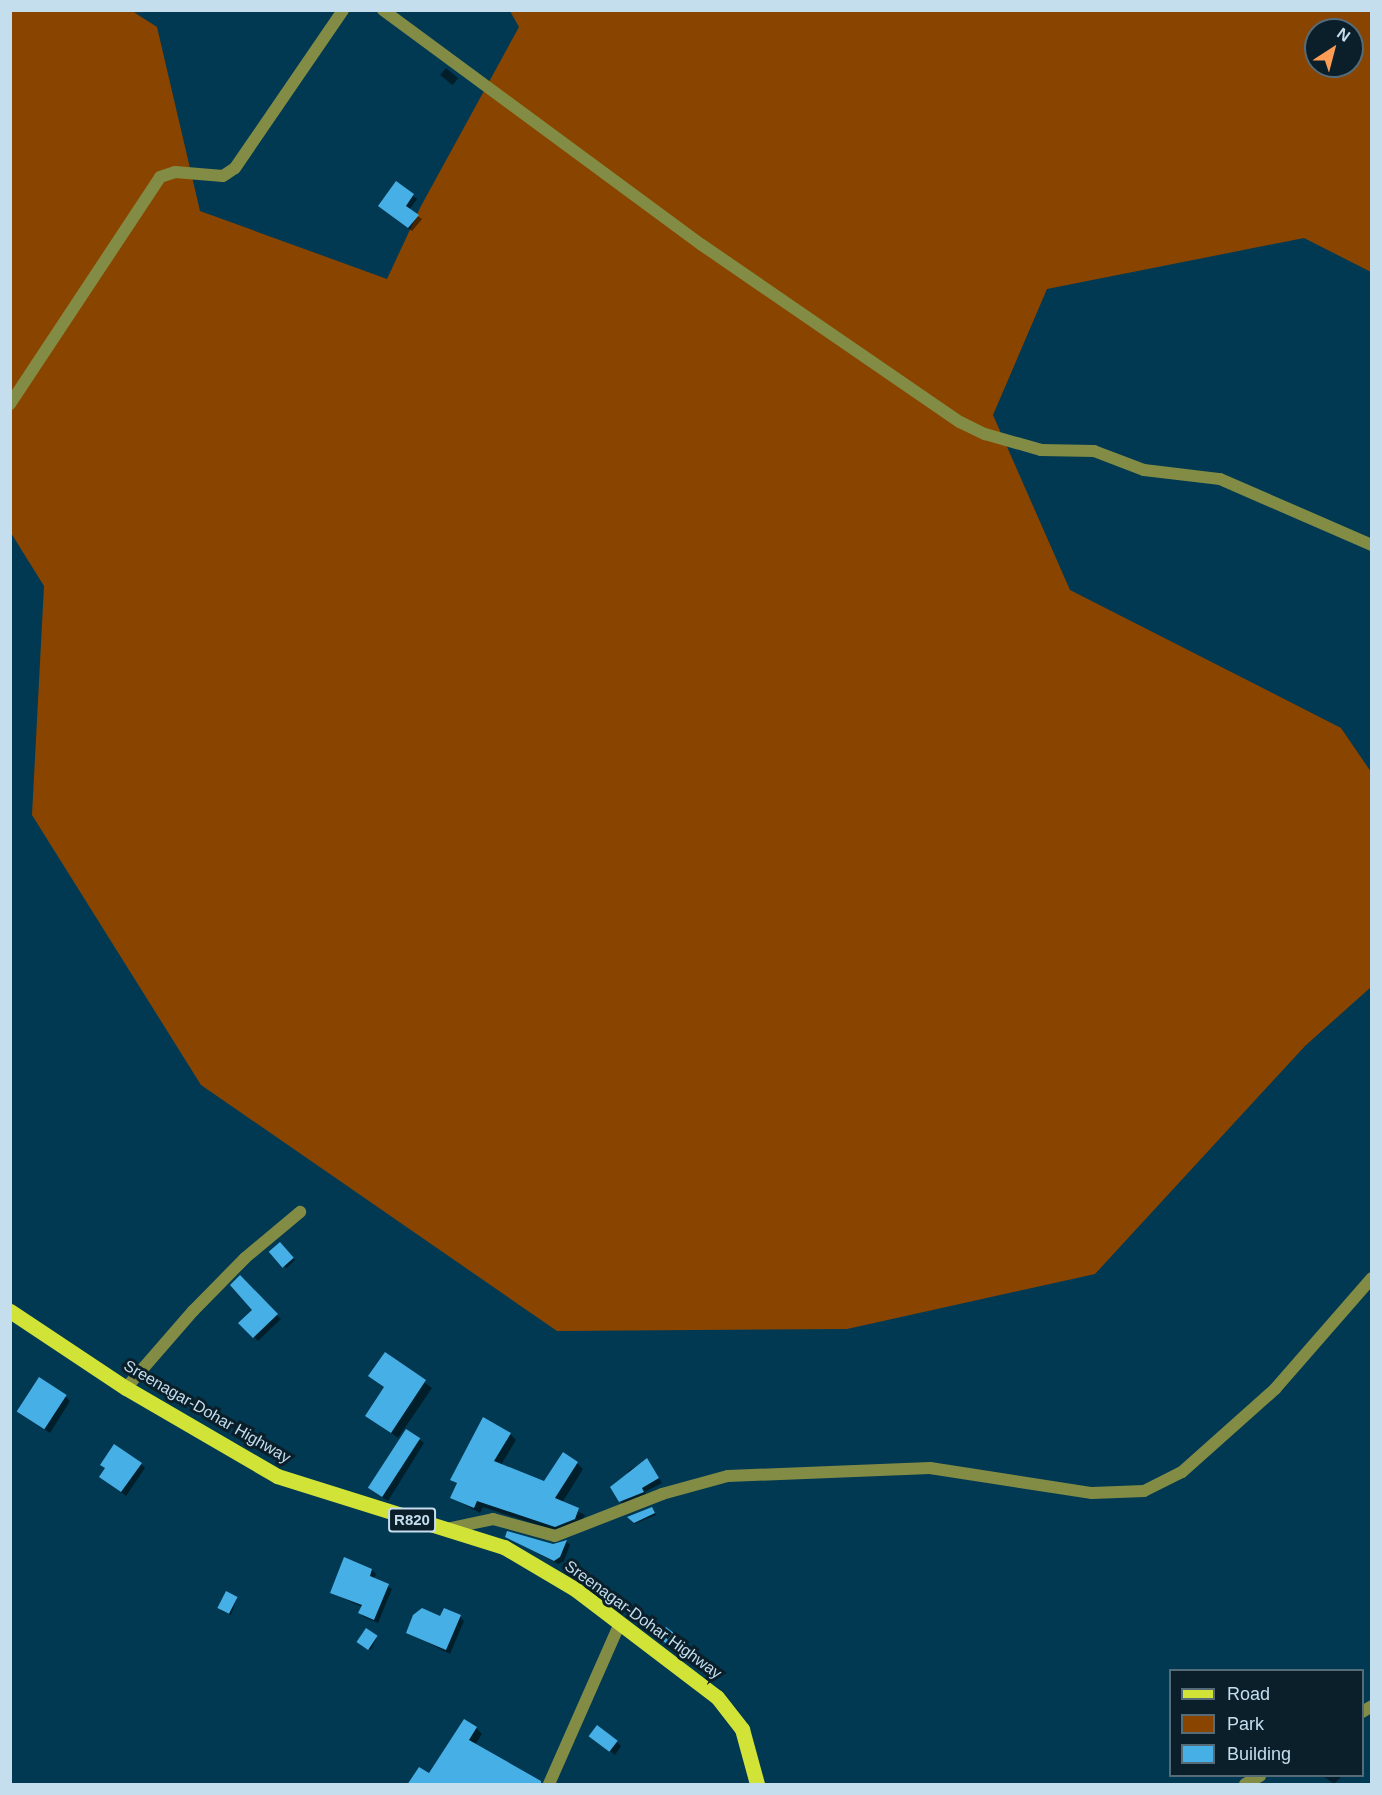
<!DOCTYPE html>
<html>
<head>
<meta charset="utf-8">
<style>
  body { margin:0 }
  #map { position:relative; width:1382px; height:1795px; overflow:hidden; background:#023952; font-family:Helvetica,sans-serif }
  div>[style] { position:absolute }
  .green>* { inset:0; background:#894500 }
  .shadow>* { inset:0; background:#0007; transform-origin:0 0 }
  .building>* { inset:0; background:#46afe5; transform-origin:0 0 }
  .street>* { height:12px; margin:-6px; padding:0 6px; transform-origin:6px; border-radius:6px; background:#838c44 }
  .primary>* { height:15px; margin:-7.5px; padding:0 7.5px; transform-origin:7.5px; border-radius:7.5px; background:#d2e338 }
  span { translate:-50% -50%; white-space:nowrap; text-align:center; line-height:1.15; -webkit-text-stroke:6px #0a1f2a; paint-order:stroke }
  .shield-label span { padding:2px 4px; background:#0a1f2a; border:2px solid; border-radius:4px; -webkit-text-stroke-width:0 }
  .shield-label { font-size:15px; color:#c5deee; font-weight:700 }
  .street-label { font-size:16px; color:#c5deee }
  .frame { position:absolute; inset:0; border:12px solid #c5deee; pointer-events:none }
  .legend { position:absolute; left:1169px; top:1669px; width:195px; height:108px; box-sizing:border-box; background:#0a1f2a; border:2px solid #556b78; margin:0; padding:8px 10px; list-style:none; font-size:18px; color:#c5deee }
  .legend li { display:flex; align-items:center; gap:12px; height:30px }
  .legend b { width:30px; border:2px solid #556b78 }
  .north { position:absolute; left:1304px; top:18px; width:60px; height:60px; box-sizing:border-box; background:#0a1f2a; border:2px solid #556b78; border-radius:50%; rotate:36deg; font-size:16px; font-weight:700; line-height:24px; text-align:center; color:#c5deee }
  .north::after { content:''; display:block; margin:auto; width:21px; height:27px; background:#fd9d55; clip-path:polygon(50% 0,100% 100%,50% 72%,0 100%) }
</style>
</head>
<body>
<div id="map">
  <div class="green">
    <i style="clip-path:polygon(evenodd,11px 11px,132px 11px,157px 27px,200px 211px,387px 279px,421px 206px,519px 27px,510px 11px,1371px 11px,1371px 272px,1304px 238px,1047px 289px,993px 415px,1070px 590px,1341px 728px,1371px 772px,1371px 987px,1305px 1046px,1095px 1274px,847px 1329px,557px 1331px,201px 1085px,32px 815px,44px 586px,11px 533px,11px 11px,1316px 30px,1352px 30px,1352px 66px,1316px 66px,1316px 30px)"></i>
  </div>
  <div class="shadow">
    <i style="left:446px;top:68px;width:16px;height:9px;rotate:40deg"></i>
    <i style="clip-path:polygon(396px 183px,417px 199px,409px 210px,422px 219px,412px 231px,383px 209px)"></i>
    <i style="left:280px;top:1244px;width:22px;height:12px;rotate:47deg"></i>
    <i style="clip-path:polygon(240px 1277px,281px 1319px,258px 1341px,240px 1323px,254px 1310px)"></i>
    <i style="clip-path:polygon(385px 1354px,432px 1388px,398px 1438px,367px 1416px,385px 1388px,370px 1376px)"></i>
    <i style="clip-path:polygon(66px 1397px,70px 1401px,50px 1433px,19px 1412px)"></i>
    <i style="clip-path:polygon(510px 1434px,516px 1440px,501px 1465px,545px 1483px,577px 1463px,583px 1469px,562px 1503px,585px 1515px,581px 1525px,562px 1533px,483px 1507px,480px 1513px,452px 1498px,458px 1485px,452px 1479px)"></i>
    <i style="clip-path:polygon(419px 1439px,424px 1443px,388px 1501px,376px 1493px,372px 1489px)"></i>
    <i style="clip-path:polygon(647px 1460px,662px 1483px,645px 1492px,648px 1497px,624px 1506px,620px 1501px,628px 1471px)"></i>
    <i style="clip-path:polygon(141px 1464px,145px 1468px,126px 1496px,101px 1477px)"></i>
    <i style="clip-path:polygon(653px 1510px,656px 1515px,634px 1524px,629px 1517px)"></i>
    <i style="clip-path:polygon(507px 1537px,553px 1546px,567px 1542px,570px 1545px,564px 1561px,558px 1564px)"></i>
    <i style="clip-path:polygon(372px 1570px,376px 1574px,374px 1579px,392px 1589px,378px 1623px,364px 1617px,360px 1613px,362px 1607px,332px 1593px)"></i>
    <i style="clip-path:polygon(237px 1598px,231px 1615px,220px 1610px)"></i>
    <i style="clip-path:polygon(460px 1617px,464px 1621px,450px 1654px,407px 1632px,441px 1618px)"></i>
    <i style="left:666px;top:1629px;width:17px;height:11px;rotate:40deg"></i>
    <i style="clip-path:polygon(377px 1637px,371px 1650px,361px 1644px)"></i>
    <i style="clip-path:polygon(476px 1728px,482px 1734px,475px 1745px,541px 1784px,409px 1784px,430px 1775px)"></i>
    <i style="clip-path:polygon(595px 1740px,617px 1742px,621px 1746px,615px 1755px)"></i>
    <i style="clip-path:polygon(1323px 1776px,1342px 1776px,1334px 1784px)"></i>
  </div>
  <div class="building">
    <i style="clip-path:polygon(396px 181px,414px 194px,406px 206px,419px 215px,408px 228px,378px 206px)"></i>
    <i style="left:280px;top:1242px;width:21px;height:15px;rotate:49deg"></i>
    <i style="clip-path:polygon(240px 1275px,278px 1314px,253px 1338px,238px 1323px,252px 1310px,230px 1285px)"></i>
    <i style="clip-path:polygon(385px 1352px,426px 1380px,391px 1433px,365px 1416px,384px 1387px,368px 1376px)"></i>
    <i style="left:39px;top:1377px;width:33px;height:41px;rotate:33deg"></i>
    <i style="clip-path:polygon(483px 1417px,511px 1433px,494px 1461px,544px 1481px,563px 1452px,578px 1462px,555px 1498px,579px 1508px,575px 1519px,555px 1527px,477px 1501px,474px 1508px,450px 1498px,457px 1483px,450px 1480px)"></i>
    <i style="left:406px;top:1429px;width:17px;height:70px;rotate:33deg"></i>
    <i style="clip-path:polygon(114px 1444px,142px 1463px,121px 1492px,99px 1477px,105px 1468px,100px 1465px)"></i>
    <i style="clip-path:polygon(647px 1458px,659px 1478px,642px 1488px,644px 1492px,619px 1502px,610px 1487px)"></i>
    <i style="clip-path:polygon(652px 1507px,655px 1513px,634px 1523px,627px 1517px)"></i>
    <i style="clip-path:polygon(507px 1531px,553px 1544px,567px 1540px,560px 1557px,554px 1561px,505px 1537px)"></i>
    <i style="clip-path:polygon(344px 1557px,372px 1569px,370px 1576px,389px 1584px,374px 1620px,358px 1613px,362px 1605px,330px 1593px)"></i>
    <i style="left:226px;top:1591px;width:13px;height:19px;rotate:27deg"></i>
    <i style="clip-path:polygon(422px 1608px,440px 1616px,444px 1608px,461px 1615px,446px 1650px,406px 1633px,413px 1615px)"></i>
    <i style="left:666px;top:1627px;width:16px;height:13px;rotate:38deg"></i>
    <i style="left:366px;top:1628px;width:14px;height:17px;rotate:34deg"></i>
    <i style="clip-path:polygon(464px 1719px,477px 1727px,469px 1740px,541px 1781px,541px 1785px,407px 1785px,419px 1767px,429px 1773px)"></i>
    <i style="left:597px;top:1725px;width:26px;height:14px;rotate:37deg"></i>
  </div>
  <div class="street">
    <i style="left:383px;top:10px;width:396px;rotate:36.4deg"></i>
    <i style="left:702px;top:245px;width:313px;rotate:34.5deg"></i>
    <i style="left:960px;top:422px;width:28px;rotate:26deg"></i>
    <i style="left:985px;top:434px;width:58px;rotate:15.9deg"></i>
    <i style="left:1041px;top:450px;width:53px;rotate:1.1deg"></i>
    <i style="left:1094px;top:451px;width:53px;rotate:20.8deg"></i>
    <i style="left:1144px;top:470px;width:77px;rotate:6.8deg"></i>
    <i style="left:1220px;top:479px;width:166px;rotate:23.5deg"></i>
    <i style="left:10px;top:404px;width:272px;rotate:-56.5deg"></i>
    <i style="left:160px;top:177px;width:16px;rotate:-18deg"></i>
    <i style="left:175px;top:172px;width:48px;rotate:4.8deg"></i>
    <i style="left:223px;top:176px;width:14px;rotate:-34deg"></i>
    <i style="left:235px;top:168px;width:191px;rotate:-55.6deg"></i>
    <i style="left:126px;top:1388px;width:102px;rotate:-49deg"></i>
    <i style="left:193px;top:1311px;width:74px;rotate:-45.5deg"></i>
    <i style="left:245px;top:1258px;width:72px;rotate:-39.9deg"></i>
    <i style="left:446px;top:1529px;width:48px;rotate:-12deg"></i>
    <i style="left:493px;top:1519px;width:64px;rotate:15.3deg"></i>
    <i style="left:555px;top:1536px;width:115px;rotate:-21.4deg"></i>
    <i style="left:662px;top:1494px;width:68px;rotate:-15.3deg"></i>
    <i style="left:728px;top:1476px;width:202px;rotate:-2.3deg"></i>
    <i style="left:930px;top:1468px;width:164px;rotate:8.8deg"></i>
    <i style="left:1092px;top:1493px;width:52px;rotate:-2.2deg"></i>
    <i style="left:1144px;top:1491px;width:42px;rotate:-26.6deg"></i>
    <i style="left:1182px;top:1472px;width:125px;rotate:-41.7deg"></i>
    <i style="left:1275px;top:1389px;width:147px;rotate:-48.9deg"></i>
    <i style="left:1362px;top:1712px;width:12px;rotate:-31deg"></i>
    <i style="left:549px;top:1784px;width:174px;rotate:-66.2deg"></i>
    <i style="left:1245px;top:1784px;width:17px;rotate:-28deg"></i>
  </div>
  <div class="primary">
    <i style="left:10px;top:1311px;width:139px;rotate:33.6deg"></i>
    <i style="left:126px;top:1388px;width:175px;rotate:30.2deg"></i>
    <i style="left:277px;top:1476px;width:238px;rotate:17.4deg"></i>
    <i style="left:504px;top:1547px;width:82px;rotate:30.6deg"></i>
    <i style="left:575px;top:1589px;width:178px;rotate:37.3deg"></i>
    <i style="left:717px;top:1697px;width:41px;rotate:52deg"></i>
    <i style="left:742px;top:1729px;width:57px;rotate:74.7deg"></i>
  </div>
  <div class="shield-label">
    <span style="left:412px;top:1520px">R820</span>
  </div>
  <div class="street-label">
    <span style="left:207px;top:1412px;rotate:30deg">Sreenagar-Dohar Highway</span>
    <span style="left:643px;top:1620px;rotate:36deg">Sreenagar-Dohar Highway</span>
  </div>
  <div class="frame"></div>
  <ul class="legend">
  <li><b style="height:8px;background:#d2e338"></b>Road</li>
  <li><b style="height:16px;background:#894500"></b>Park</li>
  <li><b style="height:16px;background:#46afe5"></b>Building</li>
  </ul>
  <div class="north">N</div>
</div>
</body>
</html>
